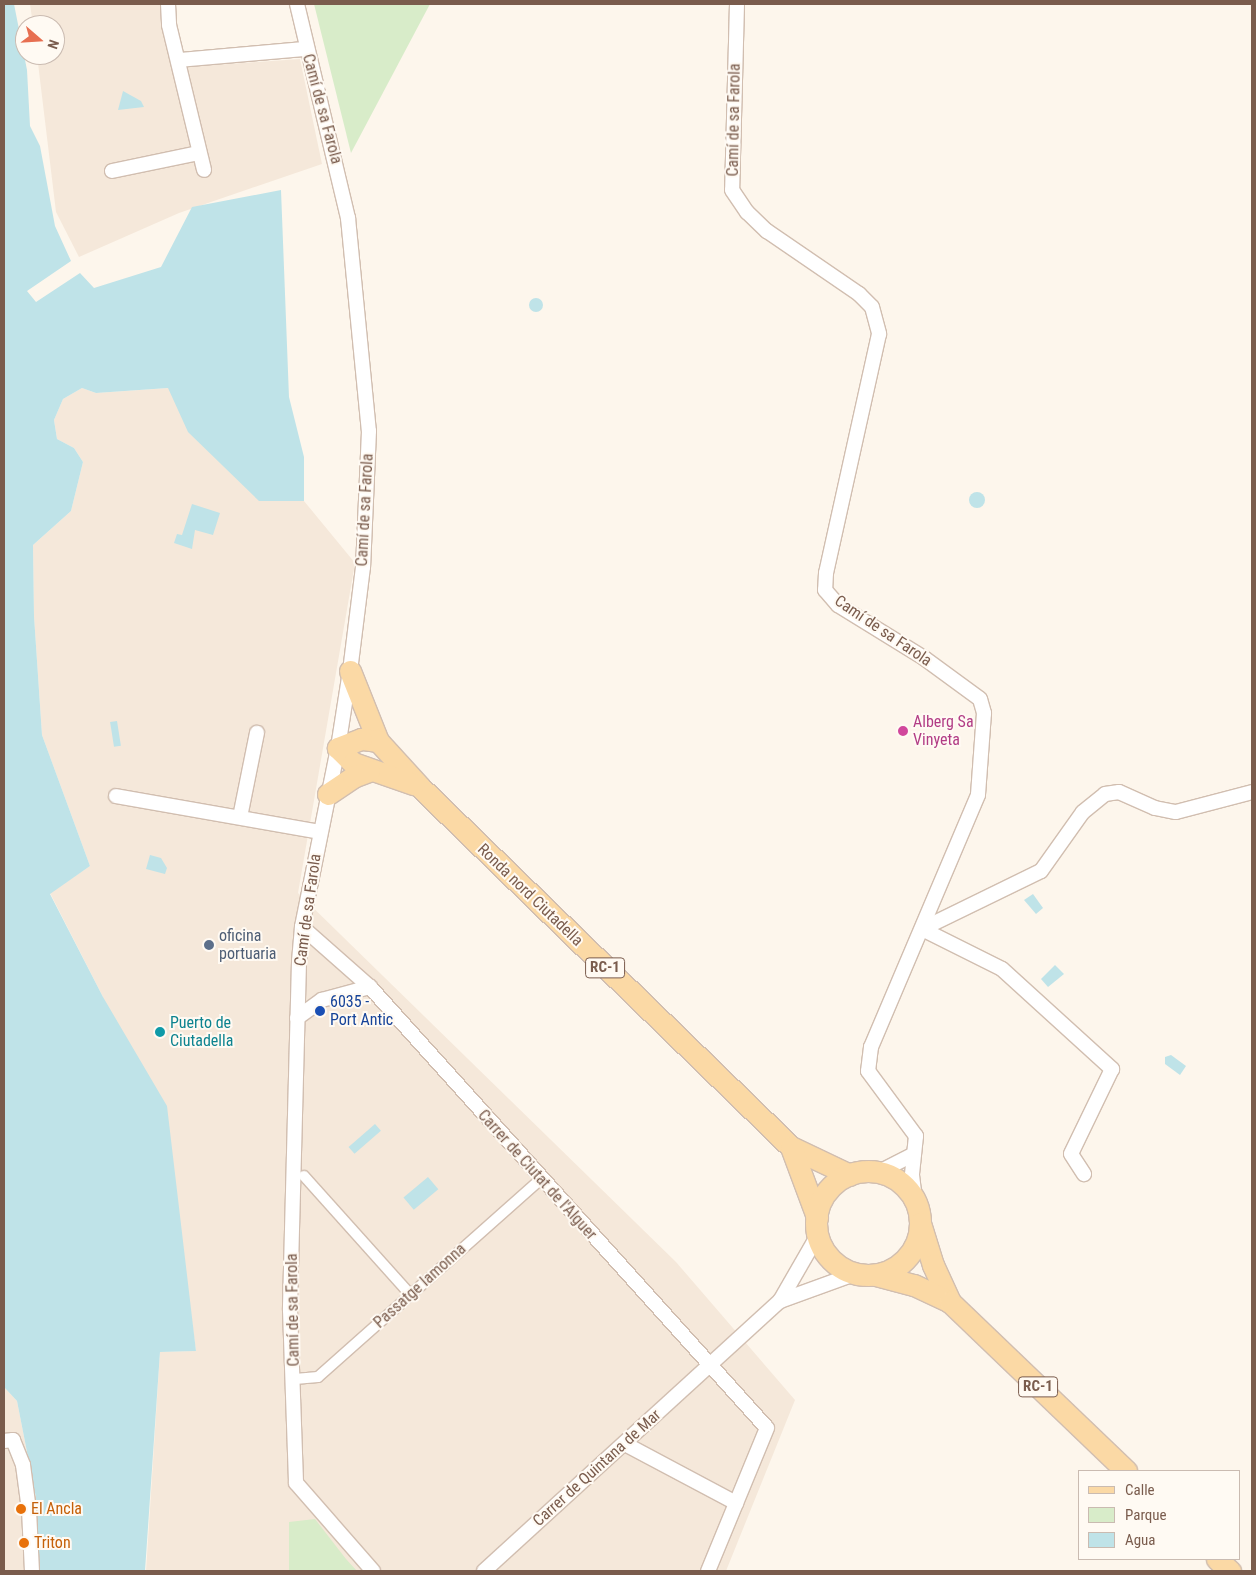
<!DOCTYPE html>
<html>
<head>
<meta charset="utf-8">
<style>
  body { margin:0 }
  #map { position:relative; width:1256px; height:1575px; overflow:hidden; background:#fdf6ec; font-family:"Roboto Condensed",sans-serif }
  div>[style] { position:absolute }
  .residential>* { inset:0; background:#f5e8da }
  .green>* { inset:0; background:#d8ecc9 }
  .water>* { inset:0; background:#bfe3e8; transform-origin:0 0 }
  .round { border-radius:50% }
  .roads { filter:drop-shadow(1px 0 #d1beb0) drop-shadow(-1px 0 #d1beb0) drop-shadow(0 1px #d1beb0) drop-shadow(0 -1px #d1beb0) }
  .pedestrian>* { height:10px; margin:-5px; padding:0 5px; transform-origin:5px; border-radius:5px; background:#fff }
  .minor>* { height:14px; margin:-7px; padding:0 7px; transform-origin:7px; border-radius:7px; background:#fff }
  .primary>* { height:21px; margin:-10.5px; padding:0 10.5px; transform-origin:10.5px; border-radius:10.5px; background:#fbd9a5 }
  .primary>.ring { margin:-10.5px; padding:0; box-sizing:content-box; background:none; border:21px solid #fbd9a5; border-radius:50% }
  .dots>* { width:14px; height:14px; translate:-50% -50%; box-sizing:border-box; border:2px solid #fffaf3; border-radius:50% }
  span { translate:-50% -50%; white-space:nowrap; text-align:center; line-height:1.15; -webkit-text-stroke:4px #fffaf3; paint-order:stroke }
  .shield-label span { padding:1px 4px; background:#fffaf3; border:1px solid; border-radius:4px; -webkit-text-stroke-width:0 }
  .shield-label { font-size:15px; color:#7a5c4d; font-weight:700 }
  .street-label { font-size:16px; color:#7a5c4d }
  .hotel-label { font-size:16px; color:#b23c85 }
  .left { translate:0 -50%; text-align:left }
  .service-label { font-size:16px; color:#4e5e75 }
  .transit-label { font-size:16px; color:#164399 }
  .culture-label { font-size:16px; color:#0d838f }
  .food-label { font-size:16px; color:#c56008 }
  .frame { position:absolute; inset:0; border:5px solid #7a5c4d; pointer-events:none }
  .legend { position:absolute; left:1078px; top:1470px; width:162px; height:90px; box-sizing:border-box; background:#fffaf3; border:1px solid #cabbb1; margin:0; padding:6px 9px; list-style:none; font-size:15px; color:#7a5c4d }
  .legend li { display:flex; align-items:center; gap:10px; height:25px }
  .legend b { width:25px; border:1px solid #cabbb1 }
  .north { position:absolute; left:15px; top:15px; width:50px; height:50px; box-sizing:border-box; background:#fffaf3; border:1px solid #cabbb1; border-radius:50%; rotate:109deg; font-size:14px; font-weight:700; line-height:20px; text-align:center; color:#7a5c4d }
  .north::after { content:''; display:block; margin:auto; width:18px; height:22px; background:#e76f51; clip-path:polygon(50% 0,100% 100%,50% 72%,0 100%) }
</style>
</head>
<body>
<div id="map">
  <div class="residential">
    <i style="clip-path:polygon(30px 4px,173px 4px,172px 68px,300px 59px,322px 164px,179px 213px,79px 257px,56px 212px,37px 55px,55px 55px,55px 25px,33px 25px)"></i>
    <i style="clip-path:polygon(82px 388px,96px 393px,169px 388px,259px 500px,304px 501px,355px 563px,298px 893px,676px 1262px,795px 1400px,726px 1571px,146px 1571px,160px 1352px,196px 1351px,183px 1257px,103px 997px,50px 893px,90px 866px,42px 735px,34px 616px,33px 545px,71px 511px,83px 462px,74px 448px,57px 439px,54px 420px,63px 399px)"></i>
    <i style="clip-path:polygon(4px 1387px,17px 1401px,36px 1498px,39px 1571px,4px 1571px)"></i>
  </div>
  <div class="green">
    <i style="clip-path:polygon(314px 4px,430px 4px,351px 153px)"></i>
    <i style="clip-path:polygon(315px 1519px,346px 1559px,357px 1571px,289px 1571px,289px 1522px)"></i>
  </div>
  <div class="water">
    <i style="clip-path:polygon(4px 4px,14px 4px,27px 70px,30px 126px,40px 146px,55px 226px,71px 261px,27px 291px,36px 302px,80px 273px,94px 288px,161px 267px,192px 207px,281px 190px,289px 397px,304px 457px,304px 501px,259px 501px,188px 432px,168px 388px,96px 393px,82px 388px,63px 399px,54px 420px,57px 439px,74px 448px,83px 462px,71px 511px,33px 545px,34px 616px,42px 735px,90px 866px,50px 894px,103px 997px,167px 1106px,196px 1351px,160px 1352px,145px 1571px,39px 1571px,36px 1498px,17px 1401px,4px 1387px)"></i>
    <i style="clip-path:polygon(123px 91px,141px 101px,144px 107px,118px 110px)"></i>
    <i class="round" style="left:529px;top:298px;width:14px;height:14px"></i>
    <i class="round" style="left:969px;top:492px;width:16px;height:16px"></i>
    <i style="clip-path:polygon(192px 504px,220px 513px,213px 535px,195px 530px,192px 549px,174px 543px,177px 534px,182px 535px)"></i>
    <i style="left:117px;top:721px;width:25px;height:7px;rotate:81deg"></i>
    <i style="clip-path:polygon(150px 855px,161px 858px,167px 868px,165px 874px,146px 869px)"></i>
    <i style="clip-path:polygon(1033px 894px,1043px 908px,1036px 914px,1024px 900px)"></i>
    <i style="clip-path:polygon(1055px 965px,1064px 974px,1048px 987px,1041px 979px)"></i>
    <i style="clip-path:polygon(1171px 1055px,1186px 1066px,1180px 1075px,1165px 1064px,1165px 1057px)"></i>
    <i style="left:375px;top:1124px;width:9px;height:35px;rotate:49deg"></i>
    <i style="left:428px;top:1177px;width:16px;height:32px;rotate:50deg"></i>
  </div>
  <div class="roads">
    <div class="pedestrian">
      <i style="left:304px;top:1176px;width:159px;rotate:48.1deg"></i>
      <i style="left:295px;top:1379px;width:23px;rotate:-5deg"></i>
      <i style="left:318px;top:1377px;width:297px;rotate:-41.6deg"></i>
    </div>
    <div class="minor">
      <i style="left:168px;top:4px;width:21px;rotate:87deg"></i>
      <i style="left:169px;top:25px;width:149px;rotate:76.4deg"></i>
      <i style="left:297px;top:4px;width:220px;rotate:76.6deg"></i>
      <i style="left:348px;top:218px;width:214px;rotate:84.4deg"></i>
      <i style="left:369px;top:431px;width:136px;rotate:92.5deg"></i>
      <i style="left:363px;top:567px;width:105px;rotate:97.1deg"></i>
      <i style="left:350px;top:671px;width:78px;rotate:98.9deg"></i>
      <i style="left:338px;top:748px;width:183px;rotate:101.4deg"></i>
      <i style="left:302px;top:927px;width:35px;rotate:95deg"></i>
      <i style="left:299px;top:962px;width:348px;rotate:91.5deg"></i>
      <i style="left:290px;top:1310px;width:173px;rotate:88deg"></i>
      <i style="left:296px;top:1483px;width:117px;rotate:48.8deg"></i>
      <i style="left:737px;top:4px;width:186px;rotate:91.5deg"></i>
      <i style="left:732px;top:190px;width:27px;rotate:56deg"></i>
      <i style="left:747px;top:212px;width:28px;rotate:44deg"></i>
      <i style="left:767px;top:231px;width:112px;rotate:34.4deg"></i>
      <i style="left:859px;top:294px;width:18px;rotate:45deg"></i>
      <i style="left:872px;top:307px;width:28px;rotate:75deg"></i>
      <i style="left:879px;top:334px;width:245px;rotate:102.5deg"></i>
      <i style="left:826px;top:573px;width:17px;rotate:93deg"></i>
      <i style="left:825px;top:590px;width:20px;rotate:49deg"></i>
      <i style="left:838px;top:605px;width:101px;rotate:31.6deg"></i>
      <i style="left:924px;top:658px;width:69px;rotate:36.2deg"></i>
      <i style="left:980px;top:699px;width:15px;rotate:74deg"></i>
      <i style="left:984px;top:713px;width:82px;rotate:94.2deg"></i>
      <i style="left:978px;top:795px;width:274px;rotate:113deg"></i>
      <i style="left:871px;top:1047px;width:24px;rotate:97deg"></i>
      <i style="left:868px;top:1071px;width:81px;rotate:53.6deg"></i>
      <i style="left:916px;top:1136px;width:39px;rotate:96deg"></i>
      <i style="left:912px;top:1175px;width:25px;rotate:83deg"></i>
      <i style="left:179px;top:60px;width:127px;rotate:-5deg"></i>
      <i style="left:112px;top:171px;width:89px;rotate:-11.7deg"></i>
      <i style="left:116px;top:796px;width:207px;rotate:10deg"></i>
      <i style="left:240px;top:817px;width:86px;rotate:-78.6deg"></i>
      <i style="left:302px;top:927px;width:91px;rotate:41.4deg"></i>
      <i style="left:370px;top:987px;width:593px;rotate:48.01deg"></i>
      <i style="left:767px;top:1428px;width:155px;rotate:112.4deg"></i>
      <i style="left:922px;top:929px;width:132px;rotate:-26deg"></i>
      <i style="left:1041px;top:871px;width:72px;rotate:-54.6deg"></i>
      <i style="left:1083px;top:812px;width:28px;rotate:-39deg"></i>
      <i style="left:1105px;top:794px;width:14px;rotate:-8deg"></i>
      <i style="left:1119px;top:792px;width:39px;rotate:24deg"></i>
      <i style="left:1155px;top:808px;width:21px;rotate:11deg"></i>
      <i style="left:1176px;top:812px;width:79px;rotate:-14.7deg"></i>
      <i style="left:922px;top:929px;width:89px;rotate:26.6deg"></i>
      <i style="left:1002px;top:969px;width:149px;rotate:42.3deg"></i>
      <i style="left:1112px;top:1069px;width:94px;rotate:115.8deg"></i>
      <i style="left:1071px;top:1154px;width:24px;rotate:57deg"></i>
      <i style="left:297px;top:1018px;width:31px;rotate:-36deg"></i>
      <i style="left:322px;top:1000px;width:50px;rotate:-15.2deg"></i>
      <i style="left:879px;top:1172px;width:39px;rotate:-27deg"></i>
      <i style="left:780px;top:1301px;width:79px;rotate:-20deg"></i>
      <i style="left:4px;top:1441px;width:9px;rotate:-6deg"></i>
      <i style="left:13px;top:1440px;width:27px;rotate:68deg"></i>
      <i style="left:23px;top:1465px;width:45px;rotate:82.4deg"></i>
      <i style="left:29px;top:1510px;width:61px;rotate:87.2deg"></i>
      <i style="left:625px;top:1444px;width:126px;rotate:28deg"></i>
      <i style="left:484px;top:1571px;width:401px;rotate:-42.4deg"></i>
      <i style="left:780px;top:1301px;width:76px;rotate:-60.1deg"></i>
    </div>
    <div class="primary">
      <i style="left:350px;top:671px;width:75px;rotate:68.2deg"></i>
      <i style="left:378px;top:741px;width:62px;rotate:47.6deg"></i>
      <i style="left:420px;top:787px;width:517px;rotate:44.14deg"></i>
      <i style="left:791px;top:1147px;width:65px;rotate:25.4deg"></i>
      <i style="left:378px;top:741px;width:17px;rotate:-173deg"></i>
      <i style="left:361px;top:739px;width:25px;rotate:159deg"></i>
      <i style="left:338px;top:748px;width:21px;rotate:45deg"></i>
      <i style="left:353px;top:763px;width:64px;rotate:19.3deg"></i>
      <i style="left:328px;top:794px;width:30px;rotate:-34deg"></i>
      <i style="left:353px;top:777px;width:17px;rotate:-21deg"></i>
      <i style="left:791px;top:1147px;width:75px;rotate:69.6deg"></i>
      <i class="ring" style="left:816px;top:1171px;width:83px;height:83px"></i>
      <i style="left:920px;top:1223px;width:44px;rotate:72.8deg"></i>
      <i style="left:933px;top:1265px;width:41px;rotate:65.3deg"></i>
      <i style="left:876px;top:1275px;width:39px;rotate:15deg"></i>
      <i style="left:914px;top:1285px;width:40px;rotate:25deg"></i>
      <i style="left:950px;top:1302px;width:244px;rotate:43.8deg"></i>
      <i style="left:1217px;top:1559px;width:18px;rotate:43deg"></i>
    </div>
  </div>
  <div class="dots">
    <i style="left:903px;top:731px;background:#d1479c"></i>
    <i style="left:209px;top:945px;background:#5c6f8a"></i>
    <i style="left:320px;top:1011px;background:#1a4fb4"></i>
    <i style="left:160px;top:1032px;background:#0f9aa8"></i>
    <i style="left:21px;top:1509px;background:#e8710a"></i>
    <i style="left:24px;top:1543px;background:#e8710a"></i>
  </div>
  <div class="shield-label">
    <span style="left:605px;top:968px">RC-1</span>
    <span style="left:1038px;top:1387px">RC-1</span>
  </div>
  <div class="street-label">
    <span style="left:322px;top:109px;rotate:75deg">Camí de sa Farola</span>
    <span style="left:734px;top:120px;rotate:-89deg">Camí de sa Farola</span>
    <span style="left:365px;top:510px;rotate:-87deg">Camí de sa Farola</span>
    <span style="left:883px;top:631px;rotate:34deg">Camí de sa Farola</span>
    <span style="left:530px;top:895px;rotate:44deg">Ronda nord Ciutadella</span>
    <span style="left:308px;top:910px;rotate:-82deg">Camí de sa Farola</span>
    <span style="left:537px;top:1175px;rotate:48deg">Carrer de Ciutat de l'Alguer</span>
    <span style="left:420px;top:1286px;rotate:-42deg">Passatge Iamonna</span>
    <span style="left:293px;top:1310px;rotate:-91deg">Camí de sa Farola</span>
    <span style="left:597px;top:1468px;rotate:-42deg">Carrer de Quintana de Mar</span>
  </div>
  <div class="hotel-label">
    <span class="left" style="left:913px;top:731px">Alberg Sa<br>Vinyeta</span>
  </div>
  <div class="service-label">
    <span class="left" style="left:219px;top:945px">oficina<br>portuaria</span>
  </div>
  <div class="transit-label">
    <span class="left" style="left:330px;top:1011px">6035 -<br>Port Antic</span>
  </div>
  <div class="culture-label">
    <span class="left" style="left:170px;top:1032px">Puerto de<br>Ciutadella</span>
  </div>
  <div class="food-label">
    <span class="left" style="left:31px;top:1509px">El Ancla</span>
    <span class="left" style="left:34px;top:1543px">Triton</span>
  </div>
  <div class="frame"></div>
  <ul class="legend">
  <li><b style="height:6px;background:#fbd9a5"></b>Calle</li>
  <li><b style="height:14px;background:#d8ecc9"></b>Parque</li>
  <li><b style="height:14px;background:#bfe3e8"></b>Agua</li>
  </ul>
  <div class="north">N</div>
</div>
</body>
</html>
